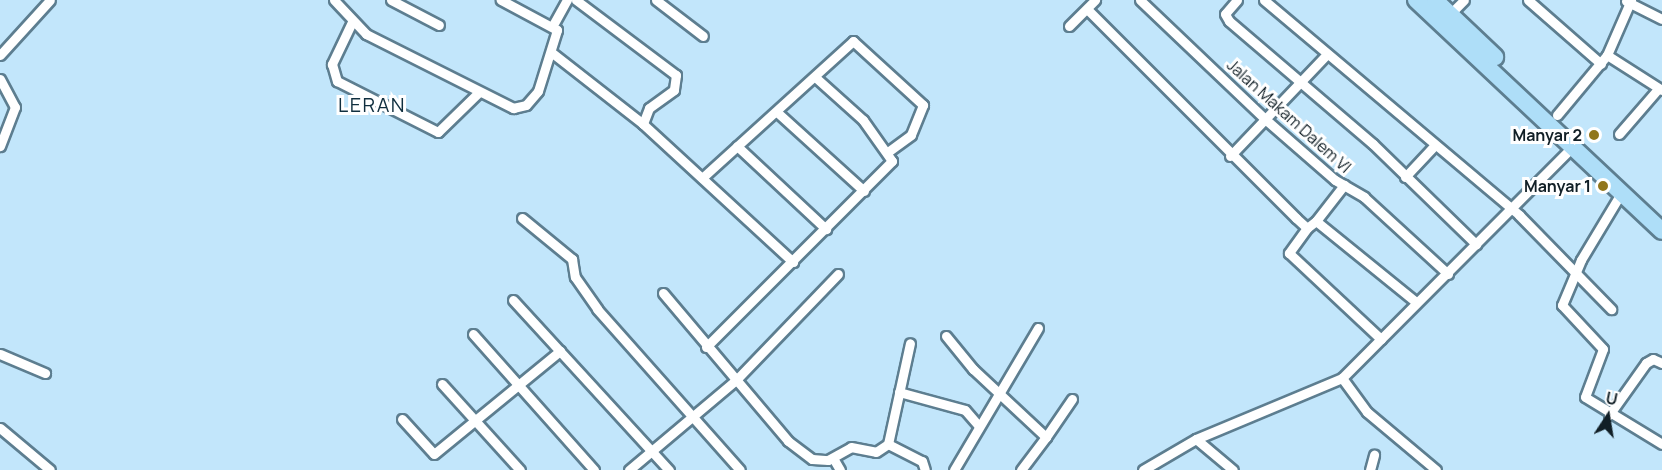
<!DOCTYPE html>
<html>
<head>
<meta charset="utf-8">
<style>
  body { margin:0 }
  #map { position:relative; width:1662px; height:470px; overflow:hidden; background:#c2e6fb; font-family:Manrope,sans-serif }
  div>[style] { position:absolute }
  .roads { filter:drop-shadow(2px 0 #5d7e90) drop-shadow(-2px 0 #5d7e90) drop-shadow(0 2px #5d7e90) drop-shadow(0 -2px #5d7e90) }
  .minor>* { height:9px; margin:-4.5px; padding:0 4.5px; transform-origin:4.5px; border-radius:4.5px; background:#fff }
  .trunk>* { height:16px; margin:-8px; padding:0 8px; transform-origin:8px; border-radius:8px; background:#aedef8 }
  .dots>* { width:16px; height:16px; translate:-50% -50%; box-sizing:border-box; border:3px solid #fff; border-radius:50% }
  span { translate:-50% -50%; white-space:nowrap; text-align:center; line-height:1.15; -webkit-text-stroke:6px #fff; paint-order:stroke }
  .street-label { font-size:16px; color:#111f26 }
  .poi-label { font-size:16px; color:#111f26; font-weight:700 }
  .right { translate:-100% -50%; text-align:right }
  .quarter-label { font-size:20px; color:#102f3f; letter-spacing:1.5px }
  .north { position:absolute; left:1578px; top:386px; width:60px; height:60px; -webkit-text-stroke:4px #fff; paint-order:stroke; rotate:12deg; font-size:16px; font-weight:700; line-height:24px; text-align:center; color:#111f26 }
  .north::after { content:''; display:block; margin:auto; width:21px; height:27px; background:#111f26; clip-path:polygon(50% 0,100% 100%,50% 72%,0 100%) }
</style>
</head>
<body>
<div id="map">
  <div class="roads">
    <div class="minor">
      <i style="left:334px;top:0;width:47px;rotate:46.7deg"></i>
      <i style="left:366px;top:34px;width:165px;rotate:26.7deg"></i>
      <i style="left:513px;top:108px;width:13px;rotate:-13deg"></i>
      <i style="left:526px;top:105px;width:18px;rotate:-49deg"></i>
      <i style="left:538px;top:91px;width:64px;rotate:-72.7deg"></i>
      <i style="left:557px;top:30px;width:64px;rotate:-151.8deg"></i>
      <i style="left:391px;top:0;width:54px;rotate:27.5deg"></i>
      <i style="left:576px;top:0;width:125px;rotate:36.9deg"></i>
      <i style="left:676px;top:75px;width:15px;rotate:98deg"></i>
      <i style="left:674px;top:90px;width:31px;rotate:144deg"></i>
      <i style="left:649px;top:108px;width:17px;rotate:111deg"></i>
      <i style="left:656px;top:0;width:59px;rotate:37.5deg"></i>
      <i style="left:1140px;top:0;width:173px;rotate:43.6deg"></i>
      <i style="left:1265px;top:119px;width:93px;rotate:41.1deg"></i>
      <i style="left:1335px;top:180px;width:34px;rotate:30deg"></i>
      <i style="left:1364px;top:197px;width:114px;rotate:42.5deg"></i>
      <i style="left:1237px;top:0;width:18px;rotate:131deg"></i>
      <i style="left:1225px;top:14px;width:8px;rotate:60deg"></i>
      <i style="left:1229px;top:21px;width:189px;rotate:40.5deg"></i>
      <i style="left:1373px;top:144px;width:144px;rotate:44.2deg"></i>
      <i style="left:1264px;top:0;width:334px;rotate:40.1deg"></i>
      <i style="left:1519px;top:215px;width:132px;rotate:45.6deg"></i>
      <i style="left:1528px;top:0;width:97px;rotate:41.2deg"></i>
      <i style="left:1626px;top:1px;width:40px;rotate:26.6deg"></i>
      <i style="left:1087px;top:9px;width:296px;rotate:45deg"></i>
      <i style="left:1296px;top:218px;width:15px;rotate:42deg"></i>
      <i style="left:1307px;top:228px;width:11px;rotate:-38deg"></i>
      <i style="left:1316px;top:221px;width:129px;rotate:39deg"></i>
      <i style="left:1449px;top:15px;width:21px;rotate:-45deg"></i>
      <i style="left:352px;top:22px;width:47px;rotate:115.5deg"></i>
      <i style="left:332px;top:64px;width:18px;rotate:74deg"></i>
      <i style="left:337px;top:81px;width:113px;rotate:26.8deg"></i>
      <i style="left:438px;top:132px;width:57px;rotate:-44.3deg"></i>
      <i style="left:553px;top:25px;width:29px;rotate:-61deg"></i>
      <i style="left:1069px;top:26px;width:37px;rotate:-45deg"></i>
      <i style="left:551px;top:52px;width:117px;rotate:38deg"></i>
      <i style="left:643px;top:124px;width:204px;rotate:42.6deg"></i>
      <i style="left:0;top:55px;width:74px;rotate:-47.7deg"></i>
      <i style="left:1607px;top:55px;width:65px;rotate:32.5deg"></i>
      <i style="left:0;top:79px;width:32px;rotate:62deg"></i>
      <i style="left:15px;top:107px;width:42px;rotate:111deg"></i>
      <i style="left:778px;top:113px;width:116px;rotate:42.2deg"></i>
      <i style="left:1557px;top:115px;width:78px;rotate:-50.2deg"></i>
      <i style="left:1607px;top:55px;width:60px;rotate:-66.4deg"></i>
      <i style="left:1619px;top:134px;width:60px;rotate:-49.1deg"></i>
      <i style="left:737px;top:146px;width:122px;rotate:43deg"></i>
      <i style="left:1230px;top:156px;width:141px;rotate:-46.4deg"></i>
      <i style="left:1405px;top:177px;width:44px;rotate:-46.8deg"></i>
      <i style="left:702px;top:178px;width:204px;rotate:-42.2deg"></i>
      <i style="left:853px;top:41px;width:95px;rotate:42.4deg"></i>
      <i style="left:923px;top:105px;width:32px;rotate:112deg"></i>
      <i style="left:911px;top:135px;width:29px;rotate:144deg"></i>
      <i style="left:1623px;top:190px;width:82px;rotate:121deg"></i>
      <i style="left:1581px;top:260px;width:49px;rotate:112.9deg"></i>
      <i style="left:1562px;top:305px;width:60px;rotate:47deg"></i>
      <i style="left:1603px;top:349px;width:51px;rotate:110.6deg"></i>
      <i style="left:1585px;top:397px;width:90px;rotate:31.4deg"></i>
      <i style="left:522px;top:218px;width:65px;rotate:39.4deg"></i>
      <i style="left:572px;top:259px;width:18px;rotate:81deg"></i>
      <i style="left:575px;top:277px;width:39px;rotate:55deg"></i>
      <i style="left:597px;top:309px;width:215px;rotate:48.4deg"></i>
      <i style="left:1316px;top:221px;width:46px;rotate:-52.1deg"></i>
      <i style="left:1307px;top:228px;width:31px;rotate:126deg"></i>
      <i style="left:1289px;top:253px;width:126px;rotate:43.1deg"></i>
      <i style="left:663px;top:293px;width:194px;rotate:49.8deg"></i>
      <i style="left:788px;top:441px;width:30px;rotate:37deg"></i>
      <i style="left:812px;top:459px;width:16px;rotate:4deg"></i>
      <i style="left:828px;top:460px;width:26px;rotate:-29deg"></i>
      <i style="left:851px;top:447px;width:25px;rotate:11deg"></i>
      <i style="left:876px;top:452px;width:14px;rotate:-34deg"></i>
      <i style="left:888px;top:444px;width:103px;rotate:-77.7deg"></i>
      <i style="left:513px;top:300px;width:231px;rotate:47.5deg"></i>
      <i style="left:473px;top:334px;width:182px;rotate:48.3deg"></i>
      <i style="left:946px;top:336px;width:43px;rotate:50.7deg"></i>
      <i style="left:973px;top:369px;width:100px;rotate:43deg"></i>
      <i style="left:1046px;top:437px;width:46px;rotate:-55.6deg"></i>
      <i style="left:706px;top:347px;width:263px;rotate:-45deg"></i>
      <i style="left:892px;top:161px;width:50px;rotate:-125.3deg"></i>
      <i style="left:863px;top:120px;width:64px;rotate:-138.1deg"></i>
      <i style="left:0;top:354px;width:49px;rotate:22.9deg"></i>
      <i style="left:1342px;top:378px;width:42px;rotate:53.7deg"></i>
      <i style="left:1367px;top:412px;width:90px;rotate:40deg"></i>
      <i style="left:442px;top:384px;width:116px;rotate:47.8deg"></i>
      <i style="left:899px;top:392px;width:68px;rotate:15.3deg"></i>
      <i style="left:965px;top:410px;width:21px;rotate:49deg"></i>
      <i style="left:1609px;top:415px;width:64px;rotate:-54.6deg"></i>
      <i style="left:1646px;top:363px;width:8px;rotate:-30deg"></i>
      <i style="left:1653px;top:359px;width:10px;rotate:24deg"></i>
      <i style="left:402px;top:419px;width:47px;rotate:47.6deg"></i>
      <i style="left:434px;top:454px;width:163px;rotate:-39.3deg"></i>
      <i style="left:0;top:428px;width:65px;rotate:40deg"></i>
      <i style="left:1196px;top:439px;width:48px;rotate:40deg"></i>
      <i style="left:888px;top:444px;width:38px;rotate:27deg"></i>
      <i style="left:922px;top:461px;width:9px;rotate:72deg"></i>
      <i style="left:833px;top:458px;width:14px;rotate:60deg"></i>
      <i style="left:629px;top:470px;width:140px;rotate:-40.1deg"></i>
      <i style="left:736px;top:380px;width:147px;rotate:-46.1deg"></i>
      <i style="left:954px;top:470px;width:165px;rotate:-59.4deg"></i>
      <i style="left:1021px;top:470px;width:41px;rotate:-52.9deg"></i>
      <i style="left:1143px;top:470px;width:61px;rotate:-30.3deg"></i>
      <i style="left:1196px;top:439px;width:158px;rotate:-22.7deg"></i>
      <i style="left:1342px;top:378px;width:329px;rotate:-45.1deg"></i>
      <i style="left:1370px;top:470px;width:16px;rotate:-75deg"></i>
    </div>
    <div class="trunk">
      <i style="left:1416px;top:0;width:337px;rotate:43.2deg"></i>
      <i style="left:1435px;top:0;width:83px;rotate:43.5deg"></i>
    </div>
  </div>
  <div class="dots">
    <i style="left:1594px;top:135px;background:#90761c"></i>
    <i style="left:1603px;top:186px;background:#90761c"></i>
  </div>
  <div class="street-label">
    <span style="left:1289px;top:116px;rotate:42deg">Jalan Makam Dalem VI</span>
  </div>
  <div class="poi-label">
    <span class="right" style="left:1582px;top:135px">Manyar 2</span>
    <span class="right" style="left:1591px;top:186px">Manyar 1</span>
  </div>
  <div class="quarter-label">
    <span style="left:372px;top:104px">LERAN</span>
  </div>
  <div class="north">U</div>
</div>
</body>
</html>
